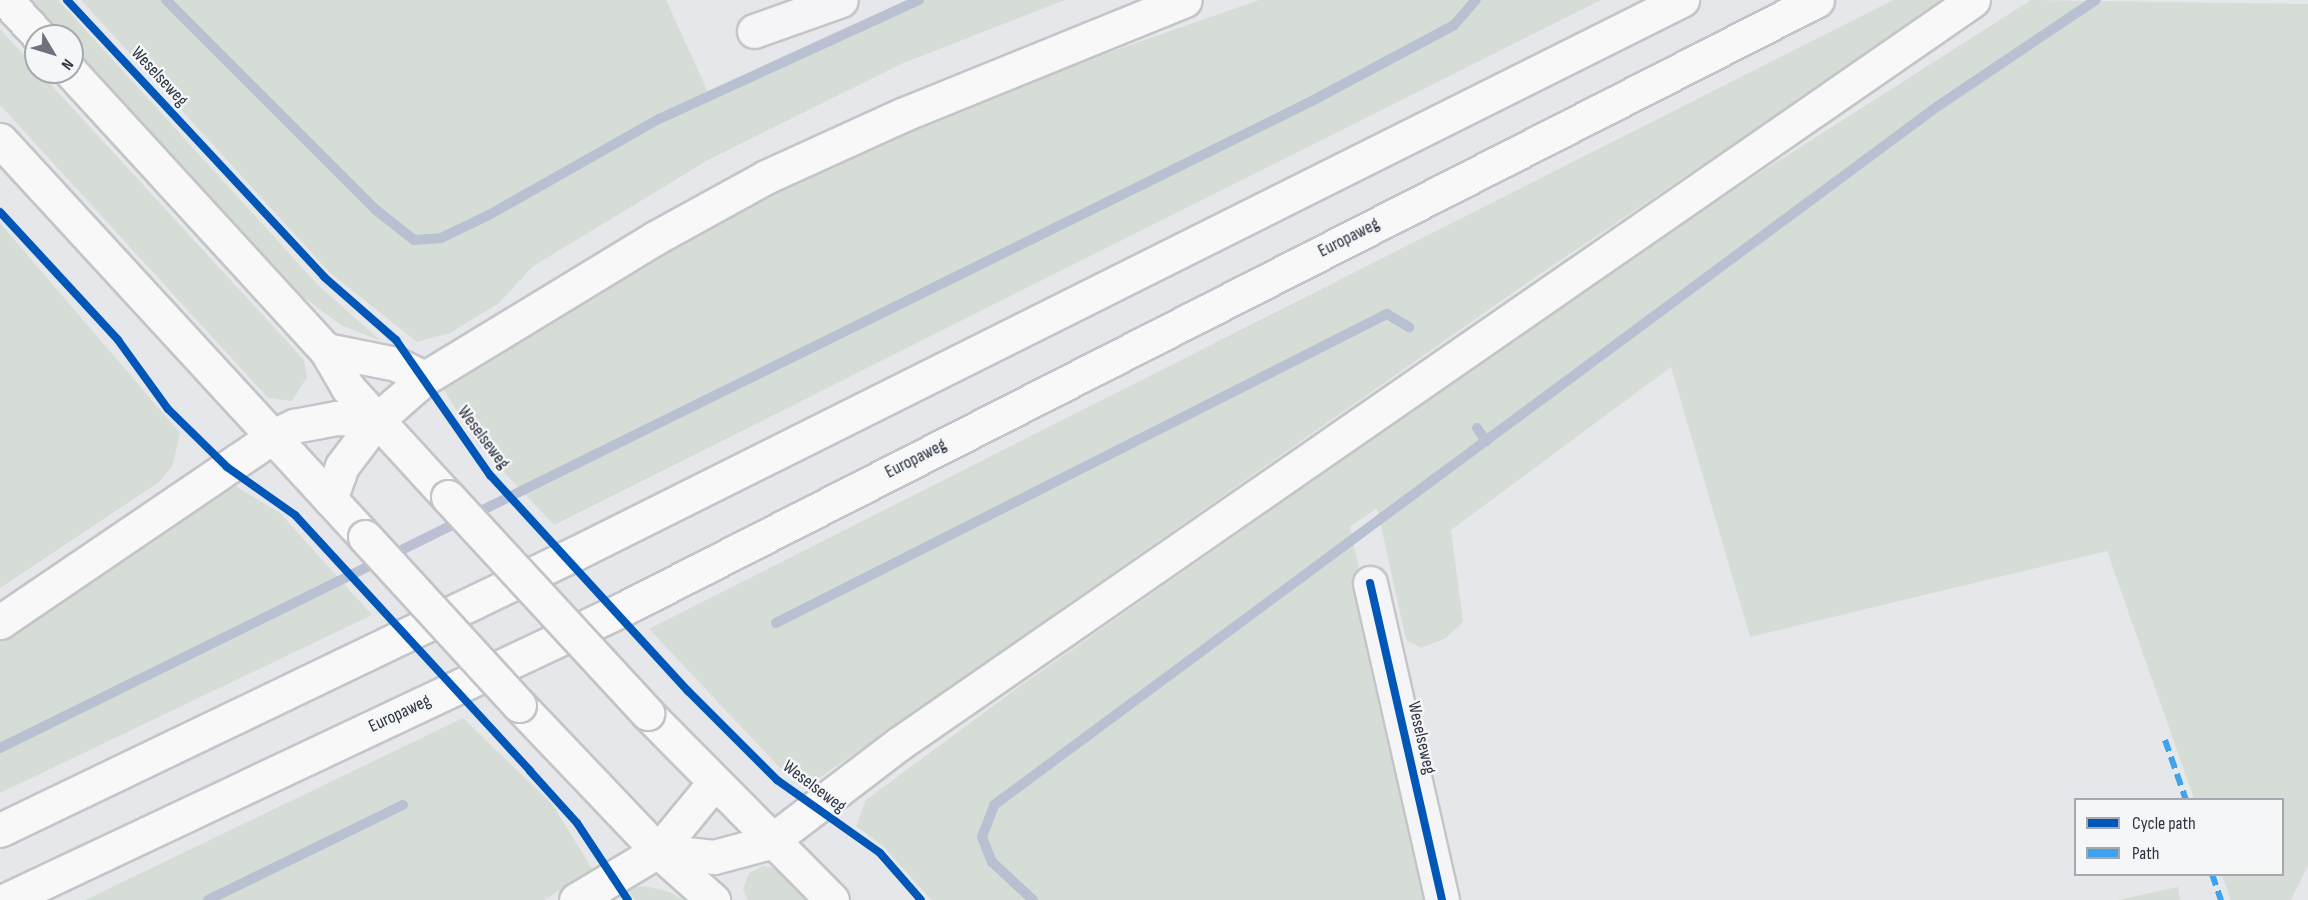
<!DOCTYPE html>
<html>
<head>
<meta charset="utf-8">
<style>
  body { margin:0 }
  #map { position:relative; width:2308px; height:900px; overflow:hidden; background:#e6e7ea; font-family:"Sofia Sans Condensed",sans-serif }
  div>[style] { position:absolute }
  .green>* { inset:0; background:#d6ddd7 }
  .stream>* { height:10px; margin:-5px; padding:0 5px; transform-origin:5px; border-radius:5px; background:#b8c0d2 }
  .roads { filter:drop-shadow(2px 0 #c4c5c8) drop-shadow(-2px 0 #c4c5c8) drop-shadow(0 2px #c4c5c8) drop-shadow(0 -2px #c4c5c8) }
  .minor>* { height:33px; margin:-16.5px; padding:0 16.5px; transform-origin:16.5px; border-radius:16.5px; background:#f5f5f7 }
  .major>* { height:33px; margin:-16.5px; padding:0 16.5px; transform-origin:16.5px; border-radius:16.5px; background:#f8f8f8 }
  .highway>* { height:33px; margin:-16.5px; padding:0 16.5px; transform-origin:16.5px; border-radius:16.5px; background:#f8f8f8 }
  .bridges { filter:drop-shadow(2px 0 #c2c4c7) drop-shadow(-2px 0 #c2c4c7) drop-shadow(0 2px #c2c4c7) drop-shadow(0 -2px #c2c4c7) }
  .major-bridge>* { height:33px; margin:-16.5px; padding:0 16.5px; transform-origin:16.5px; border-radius:16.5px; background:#f8f8f8 }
  .quiet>* { height:6px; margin-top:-3px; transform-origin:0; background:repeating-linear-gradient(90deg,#3ea3ec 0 12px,transparent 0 18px) }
  .cycleway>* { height:8px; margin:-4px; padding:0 4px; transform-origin:4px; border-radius:4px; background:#0057b8 }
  span { translate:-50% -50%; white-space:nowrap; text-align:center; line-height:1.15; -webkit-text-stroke:5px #f4f6f8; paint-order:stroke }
  .street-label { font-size:18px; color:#2e3342 }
  .legend { position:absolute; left:2074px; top:798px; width:210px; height:78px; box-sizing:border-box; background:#f4f6f8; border:2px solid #a5a8af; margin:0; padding:8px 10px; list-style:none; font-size:18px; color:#2e3342 }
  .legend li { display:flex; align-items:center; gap:12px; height:30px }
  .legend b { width:30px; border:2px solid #a5a8af }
  .north { position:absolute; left:24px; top:24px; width:60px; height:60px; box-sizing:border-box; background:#f4f6f8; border:2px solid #a5a8af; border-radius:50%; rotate:128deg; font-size:16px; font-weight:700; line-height:24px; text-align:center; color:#2e3342 }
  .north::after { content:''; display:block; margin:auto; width:21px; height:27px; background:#6e727d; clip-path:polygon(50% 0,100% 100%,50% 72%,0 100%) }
</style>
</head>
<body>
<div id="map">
  <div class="green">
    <i style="clip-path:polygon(28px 0,58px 0,318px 285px,381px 341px,341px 325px,295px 291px,72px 47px,72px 36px,61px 36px)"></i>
    <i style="clip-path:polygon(81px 0,666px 0,708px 92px,917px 0,1065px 0,901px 64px,708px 160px,532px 267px,499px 303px,450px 333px,417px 342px,329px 272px)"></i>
    <i style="clip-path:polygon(1259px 0,1601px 0,554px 525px,478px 445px,444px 390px,704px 230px,878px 143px,1053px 72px)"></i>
    <i style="clip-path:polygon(1893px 0,1948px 0,1540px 274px,808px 786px,782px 770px,649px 629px)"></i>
    <i style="clip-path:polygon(2031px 0,2308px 4px,2308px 866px,2291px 900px,2231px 900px,2222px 875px,2282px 874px,2282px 800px,2194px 799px,2107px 551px,1750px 637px,1671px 367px,1451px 530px,1463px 622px,1446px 638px,1421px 648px,1406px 640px,1377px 508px,1350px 527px,1431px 900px,931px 900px,883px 846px,856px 826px,866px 800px,1020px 686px,1695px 214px)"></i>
    <i style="clip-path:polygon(0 29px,304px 360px,307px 377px,292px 401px,268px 398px,0 105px)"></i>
    <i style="clip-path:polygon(0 223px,180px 433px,172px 467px,159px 482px,0 588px)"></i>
    <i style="clip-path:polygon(232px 484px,280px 513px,372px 615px,0 793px,0 639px)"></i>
    <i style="clip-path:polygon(463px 718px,552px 804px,593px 870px,544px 900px,85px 900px)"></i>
    <i style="clip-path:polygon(763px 866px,778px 869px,813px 900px,748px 900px,743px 889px,749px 873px)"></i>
    <i style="clip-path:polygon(646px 886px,669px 892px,684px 900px,635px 900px,626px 888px)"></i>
    <i style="clip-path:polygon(2178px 887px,2180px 900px,2118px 900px,2177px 887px)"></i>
  </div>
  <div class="stream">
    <i style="left:166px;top:0;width:297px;rotate:45deg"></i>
    <i style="left:376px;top:210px;width:48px;rotate:38.3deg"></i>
    <i style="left:414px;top:240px;width:27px;rotate:-4deg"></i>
    <i style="left:441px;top:238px;width:53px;rotate:-25.6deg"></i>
    <i style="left:489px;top:215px;width:195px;rotate:-29.5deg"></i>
    <i style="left:659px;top:119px;width:286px;rotate:-24.6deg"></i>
    <i style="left:1477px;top:428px;width:16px;rotate:55deg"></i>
    <i style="left:776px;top:623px;width:685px;rotate:-26.83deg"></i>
    <i style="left:1387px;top:314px;width:26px;rotate:31deg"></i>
    <i style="left:0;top:748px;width:1461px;rotate:-26.25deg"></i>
    <i style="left:1310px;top:102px;width:163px;rotate:-28.1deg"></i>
    <i style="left:1454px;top:25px;width:33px;rotate:-49deg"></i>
    <i style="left:208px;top:900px;width:217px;rotate:-26deg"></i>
    <i style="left:1033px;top:900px;width:56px;rotate:-137.2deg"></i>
    <i style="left:992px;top:862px;width:27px;rotate:-112deg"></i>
    <i style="left:982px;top:837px;width:34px;rotate:-69deg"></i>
    <i style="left:994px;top:805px;width:1175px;rotate:-36.52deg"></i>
    <i style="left:1938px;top:106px;width:190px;rotate:-33.9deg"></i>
  </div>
  <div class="roads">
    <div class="minor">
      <i style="left:754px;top:31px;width:92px;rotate:-19.6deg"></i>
      <i style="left:1370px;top:583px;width:325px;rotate:77.2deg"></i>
    </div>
    <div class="major">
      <i style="left:6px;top:0;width:49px;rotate:47.5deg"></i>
      <i style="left:71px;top:72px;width:377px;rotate:47.5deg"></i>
      <i style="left:326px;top:350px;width:44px;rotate:59.9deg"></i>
      <i style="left:348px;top:388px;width:148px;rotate:47.5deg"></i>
      <i style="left:0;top:140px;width:539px;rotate:47.4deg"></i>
      <i style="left:519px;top:705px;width:202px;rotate:46.4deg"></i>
      <i style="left:658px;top:851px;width:74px;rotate:41.7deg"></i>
      <i style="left:647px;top:713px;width:263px;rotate:45.3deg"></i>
    </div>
    <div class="highway">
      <i style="left:326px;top:350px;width:71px;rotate:11.3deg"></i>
      <i style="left:396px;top:364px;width:32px;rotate:26deg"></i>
      <i style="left:330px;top:499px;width:35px;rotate:-70deg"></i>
      <i style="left:342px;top:466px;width:58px;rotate:-52.7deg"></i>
      <i style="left:377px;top:420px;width:64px;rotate:-41.2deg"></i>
      <i style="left:425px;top:378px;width:269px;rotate:-31.3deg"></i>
      <i style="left:655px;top:238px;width:127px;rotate:-28.8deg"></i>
      <i style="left:766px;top:177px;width:149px;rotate:-24.5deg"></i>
      <i style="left:902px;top:115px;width:305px;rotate:-22.1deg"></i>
      <i style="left:0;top:622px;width:329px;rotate:-34.2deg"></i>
      <i style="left:272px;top:437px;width:25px;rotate:-27deg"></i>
      <i style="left:294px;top:426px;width:43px;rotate:-10.8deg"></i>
      <i style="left:336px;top:418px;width:41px;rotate:2.8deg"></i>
      <i style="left:0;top:830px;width:637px;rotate:-25.68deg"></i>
      <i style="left:574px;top:554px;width:1239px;rotate:-26.57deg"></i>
      <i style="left:658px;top:851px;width:56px;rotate:6.1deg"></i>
      <i style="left:714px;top:857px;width:58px;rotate:-15deg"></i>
      <i style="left:770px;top:842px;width:163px;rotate:-37.3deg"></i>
      <i style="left:900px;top:743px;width:1305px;rotate:-34.7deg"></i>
      <i style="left:6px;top:900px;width:684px;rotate:-25.25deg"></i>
      <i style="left:625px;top:608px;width:1338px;rotate:-27.02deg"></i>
      <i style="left:576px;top:900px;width:96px;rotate:-30.9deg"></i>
      <i style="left:658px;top:851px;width:88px;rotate:-50.5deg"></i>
    </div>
  </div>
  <div class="bridges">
    <div class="major-bridge">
      <i style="left:448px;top:497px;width:294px;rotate:47.3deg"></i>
      <i style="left:365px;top:537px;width:228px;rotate:47.5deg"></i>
    </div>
  </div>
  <div class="quiet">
    <i style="left:2165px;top:740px;width:64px;rotate:70.7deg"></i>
    <i style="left:2212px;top:874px;width:28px;rotate:71deg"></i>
  </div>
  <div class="cycleway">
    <i style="left:67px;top:0;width:378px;rotate:47.1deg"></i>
    <i style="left:324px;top:277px;width:96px;rotate:41.2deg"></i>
    <i style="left:396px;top:340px;width:165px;rotate:55.2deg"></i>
    <i style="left:490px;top:475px;width:293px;rotate:47.5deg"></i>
    <i style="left:688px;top:691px;width:126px;rotate:45deg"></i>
    <i style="left:777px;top:780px;width:126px;rotate:35.3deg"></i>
    <i style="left:880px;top:853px;width:62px;rotate:48.9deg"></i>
    <i style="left:0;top:212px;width:174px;rotate:47.3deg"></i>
    <i style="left:118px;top:340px;width:85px;rotate:54.1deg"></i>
    <i style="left:168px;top:409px;width:83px;rotate:44.5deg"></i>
    <i style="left:227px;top:467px;width:83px;rotate:35.2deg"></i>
    <i style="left:295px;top:515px;width:348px;rotate:47.4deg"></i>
    <i style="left:530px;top:771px;width:70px;rotate:47.9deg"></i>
    <i style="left:577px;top:823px;width:92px;rotate:56.5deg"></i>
    <i style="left:1370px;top:583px;width:325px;rotate:77.2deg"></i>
  </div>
  <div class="street-label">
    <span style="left:159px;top:77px;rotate:47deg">Weselseweg</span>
    <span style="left:1349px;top:238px;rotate:-27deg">Europaweg</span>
    <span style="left:483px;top:438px;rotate:53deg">Weselseweg</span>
    <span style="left:916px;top:459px;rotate:-27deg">Europaweg</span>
    <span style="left:400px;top:714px;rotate:-25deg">Europaweg</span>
    <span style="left:1421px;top:738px;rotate:77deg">Weselseweg</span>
    <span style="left:814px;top:787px;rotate:37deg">Weselseweg</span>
  </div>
  <ul class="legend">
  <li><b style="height:8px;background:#0057b8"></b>Cycle path</li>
  <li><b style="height:8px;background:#3ea3ec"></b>Path</li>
  </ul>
  <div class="north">N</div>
</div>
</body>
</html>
